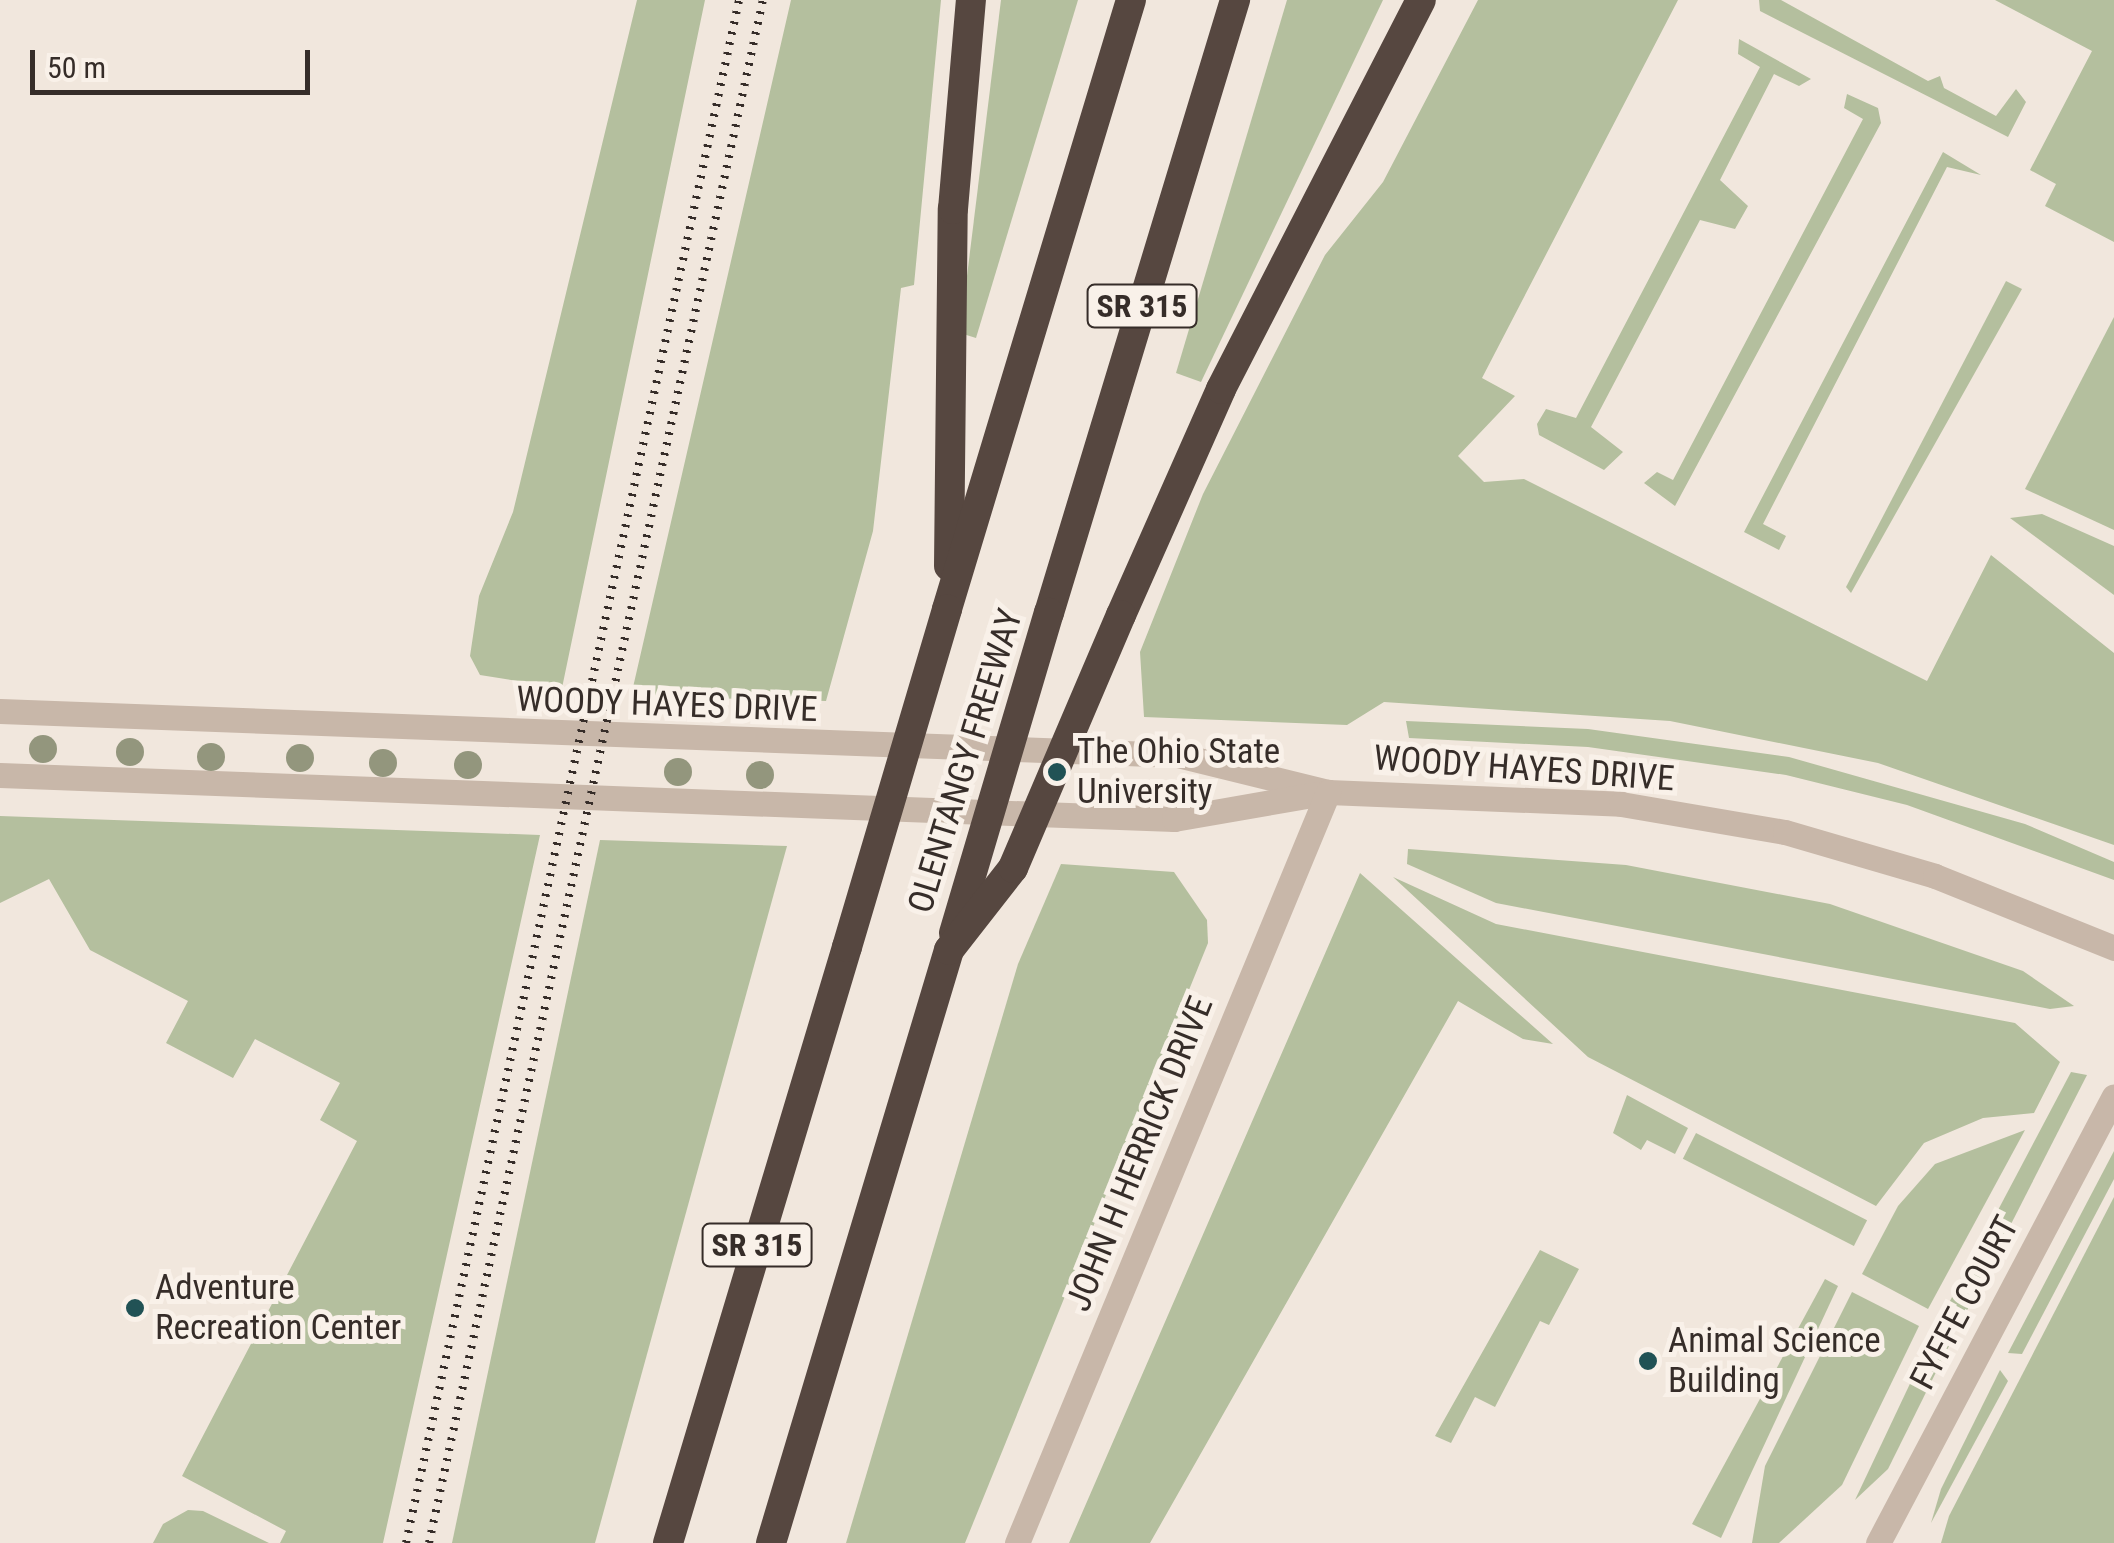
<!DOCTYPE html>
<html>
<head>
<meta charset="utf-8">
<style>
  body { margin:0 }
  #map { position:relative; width:2114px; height:1543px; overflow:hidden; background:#f1e7dd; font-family:"Roboto Condensed",sans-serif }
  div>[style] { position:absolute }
  .green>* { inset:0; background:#b4bf9e; transform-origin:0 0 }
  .minor>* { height:25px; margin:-12.5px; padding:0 12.5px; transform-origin:12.5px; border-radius:12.5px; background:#c8b7a9 }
  .highway>* { height:30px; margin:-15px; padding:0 15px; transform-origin:15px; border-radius:15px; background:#564740 }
  .rail>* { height:8px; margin-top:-4px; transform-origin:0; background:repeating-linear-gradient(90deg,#362d29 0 2.5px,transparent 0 10.5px) }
  .highway-bridge>* { height:30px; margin:-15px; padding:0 15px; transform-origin:15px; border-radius:15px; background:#564740 }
  .trees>* { width:28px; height:28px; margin:-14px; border-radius:50%; background:#93967d }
  .dots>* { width:28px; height:28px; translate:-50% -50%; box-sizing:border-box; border:5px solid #f9f1e9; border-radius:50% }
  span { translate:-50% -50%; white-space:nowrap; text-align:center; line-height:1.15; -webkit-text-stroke:10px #f9f1e9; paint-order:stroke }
  .shield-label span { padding:2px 8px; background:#f9f1e9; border:2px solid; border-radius:8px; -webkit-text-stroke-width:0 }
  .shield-label { font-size:32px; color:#362d29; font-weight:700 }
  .street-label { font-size:35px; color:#362d29 }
  .poi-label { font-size:35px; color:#362d29 }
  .left { translate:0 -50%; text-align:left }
  .scale { position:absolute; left:30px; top:50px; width:280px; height:45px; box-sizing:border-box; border:5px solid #362d29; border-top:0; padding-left:12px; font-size:30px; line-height:35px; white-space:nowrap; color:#362d29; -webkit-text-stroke:8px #f9f1e9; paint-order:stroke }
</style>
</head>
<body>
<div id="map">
  <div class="green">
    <i style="clip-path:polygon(637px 0,705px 0,562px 688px,480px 675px,470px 656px,479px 596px,513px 512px)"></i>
    <i style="clip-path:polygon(791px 0,941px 0,914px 285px,901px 288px,873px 531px,826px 701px,631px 696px)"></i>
    <i style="clip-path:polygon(1001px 0,1078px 0,976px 338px,960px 333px)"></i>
    <i style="clip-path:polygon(1287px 0,1383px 0,1201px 382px,1176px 373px)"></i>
    <i style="clip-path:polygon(1478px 0,1678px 0,1482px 378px,1515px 396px,1458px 456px,1484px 482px,1524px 479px,1927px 681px,1991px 555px,2114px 653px,2114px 845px,1878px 763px,1670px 721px,1384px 702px,1347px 725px,1144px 717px,1140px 652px,1203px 494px,1325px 255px,1383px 182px)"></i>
    <i style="clip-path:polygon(1759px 0,1781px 0,1928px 81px,1940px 76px,1944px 88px,1996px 116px,2016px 89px,2026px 102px,2008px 137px,1760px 11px)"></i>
    <i style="clip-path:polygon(1995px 0,2114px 0,2114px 242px,2045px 206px,2056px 184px,2030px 170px,2092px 51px)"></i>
    <i style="clip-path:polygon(1739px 39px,1811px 79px,1799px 86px,1774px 74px,1720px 180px,1748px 206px,1735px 229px,1700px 220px,1591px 427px,1623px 452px,1604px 470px,1539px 435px,1537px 424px,1546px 409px,1576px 418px,1760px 67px,1738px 54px)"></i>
    <i style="clip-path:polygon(1847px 94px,1878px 108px,1881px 123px,1675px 506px,1644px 483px,1657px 472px,1673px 480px,1863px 119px,1844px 108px)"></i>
    <i style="clip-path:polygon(1943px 152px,1981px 175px,1947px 167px,1763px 524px,1786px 536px,1779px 550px,1744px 532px)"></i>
    <i style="clip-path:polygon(2006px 281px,2022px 289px,1851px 593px,1846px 587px)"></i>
    <i style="clip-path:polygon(2114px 317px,2114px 530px,2025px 489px)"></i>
    <i style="clip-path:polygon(2042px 514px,2114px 546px,2114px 595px,2010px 518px)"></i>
    <i style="clip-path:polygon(1406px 721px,1588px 729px,1789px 757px,2025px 824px,2114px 862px,2114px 880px,1907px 805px,1786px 775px,1588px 747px,1409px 738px)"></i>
    <i style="clip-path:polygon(0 816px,540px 835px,383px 1543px,280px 1543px,286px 1531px,182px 1476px,357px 1141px,320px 1120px,340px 1083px,255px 1039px,233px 1078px,166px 1043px,188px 1001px,90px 950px,49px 879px,0 903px)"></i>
    <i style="clip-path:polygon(600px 840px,787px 846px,595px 1543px,452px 1543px)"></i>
    <i style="clip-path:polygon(1408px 849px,1626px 865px,1830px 904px,2023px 971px,2074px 1006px,2050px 1009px,1496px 903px,1407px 864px)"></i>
    <i style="clip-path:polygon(1061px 864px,1174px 872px,1207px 920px,1208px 943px,965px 1543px,846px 1543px,1018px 964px)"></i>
    <i style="clip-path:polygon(1360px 873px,1553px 1044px,1523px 1039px,1458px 1001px,1150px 1543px,1069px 1543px)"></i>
    <i style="clip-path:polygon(1393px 877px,1496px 924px,2015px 1023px,2060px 1062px,2034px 1113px,1983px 1118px,1924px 1143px,1876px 1206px,1588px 1057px)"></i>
    <i style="clip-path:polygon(2071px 1072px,2087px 1075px,1958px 1328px,1941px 1318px)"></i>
    <i style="clip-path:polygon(1627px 1095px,1688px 1128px,1675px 1154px,1647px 1140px,1641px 1150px,1613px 1133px)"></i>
    <i style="clip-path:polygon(2025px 1130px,1928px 1309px,1862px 1274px,1898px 1206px,1935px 1164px)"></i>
    <i style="left:1696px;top:1133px;width:192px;height:29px;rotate:27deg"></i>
    <i style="clip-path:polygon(2114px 1151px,2114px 1179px,2022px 1354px,2008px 1353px)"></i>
    <i style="clip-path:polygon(2114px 1197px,2114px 1543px,1941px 1543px,1949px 1516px)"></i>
    <i style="clip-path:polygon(1540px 1250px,1579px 1269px,1549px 1325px,1540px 1321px,1495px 1407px,1475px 1397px,1451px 1443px,1435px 1436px)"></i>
    <i style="clip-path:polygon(1825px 1279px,1838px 1286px,1721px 1538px,1692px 1524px)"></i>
    <i style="clip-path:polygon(1852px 1292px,1919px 1326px,1842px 1485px,1779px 1543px,1752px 1543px,1765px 1466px)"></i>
    <i style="clip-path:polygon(1933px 1335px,1951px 1342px,1888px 1469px,1855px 1500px)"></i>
    <i style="clip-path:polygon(2000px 1370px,2008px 1381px,1931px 1523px,1941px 1489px)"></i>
    <i style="clip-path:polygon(188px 1510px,203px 1511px,269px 1543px,153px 1543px,163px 1524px)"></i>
  </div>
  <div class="minor">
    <i style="left:0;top:711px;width:1179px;rotate:2.14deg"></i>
    <i style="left:1178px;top:755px;width:154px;rotate:13.9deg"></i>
    <i style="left:1328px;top:792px;width:293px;rotate:2.3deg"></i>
    <i style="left:1621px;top:804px;width:166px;rotate:9.7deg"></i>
    <i style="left:1785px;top:832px;width:156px;rotate:16.3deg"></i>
    <i style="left:1935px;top:876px;width:193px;rotate:21.9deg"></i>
    <i style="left:0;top:775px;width:1175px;rotate:2.15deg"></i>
    <i style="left:1174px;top:819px;width:145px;rotate:-9.9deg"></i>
    <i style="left:1017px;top:1543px;width:813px;rotate:-67.5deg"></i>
    <i style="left:1878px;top:1543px;width:505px;rotate:-62.17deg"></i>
  </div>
  <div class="highway">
    <i style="left:949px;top:566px;width:357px;rotate:-89.4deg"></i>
    <i style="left:953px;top:209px;width:210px;rotate:-85.1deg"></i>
    <i style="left:947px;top:609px;width:636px;rotate:-73.19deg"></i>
    <i style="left:1049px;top:613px;width:641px;rotate:-73.12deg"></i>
    <i style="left:1121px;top:615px;width:247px;rotate:-66.1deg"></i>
    <i style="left:1221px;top:389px;width:437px;rotate:-62.8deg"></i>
    <i style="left:668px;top:1543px;width:622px;rotate:-73.28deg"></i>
    <i style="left:771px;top:1543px;width:619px;rotate:-73.29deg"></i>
  </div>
  <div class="rail">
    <i style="left:406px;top:1543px;width:1579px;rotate:-77.82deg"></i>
    <i style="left:429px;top:1543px;width:1579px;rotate:-77.79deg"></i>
  </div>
  <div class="highway-bridge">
    <i style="left:954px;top:933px;width:334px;rotate:-73.5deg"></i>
    <i style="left:847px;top:947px;width:352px;rotate:-73.5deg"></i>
    <i style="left:949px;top:950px;width:104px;rotate:-52deg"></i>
    <i style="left:1013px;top:868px;width:275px;rotate:-66.9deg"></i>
  </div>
  <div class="trees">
    <i style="left:43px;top:749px"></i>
    <i style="left:130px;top:752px"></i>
    <i style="left:211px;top:757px"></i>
    <i style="left:300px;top:758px"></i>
    <i style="left:383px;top:763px"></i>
    <i style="left:468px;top:765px"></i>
    <i style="left:678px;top:772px"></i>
    <i style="left:760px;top:775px"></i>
  </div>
  <div class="dots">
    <i style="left:1057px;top:772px;background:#215255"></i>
    <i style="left:135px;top:1308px;background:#215255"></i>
    <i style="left:1648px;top:1361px;background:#215255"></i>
  </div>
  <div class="shield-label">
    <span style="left:1142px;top:306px">SR 315</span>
    <span style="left:757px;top:1245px">SR 315</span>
  </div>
  <div class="street-label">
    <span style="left:667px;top:705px;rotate:2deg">WOODY HAYES DRIVE</span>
    <span style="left:966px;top:761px;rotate:-73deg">OLENTANGY FREEWAY</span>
    <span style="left:1524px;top:769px;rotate:4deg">WOODY HAYES DRIVE</span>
    <span style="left:1140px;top:1154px;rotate:-68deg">JOHN H HERRICK DRIVE</span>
    <span style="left:1965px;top:1303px;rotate:-62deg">FYFFE COURT</span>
  </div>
  <div class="poi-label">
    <span class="left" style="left:1077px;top:772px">The Ohio State<br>University</span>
    <span class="left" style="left:155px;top:1308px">Adventure<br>Recreation Center</span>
    <span class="left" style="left:1668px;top:1361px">Animal Science<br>Building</span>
  </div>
  <div class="scale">50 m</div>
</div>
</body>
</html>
